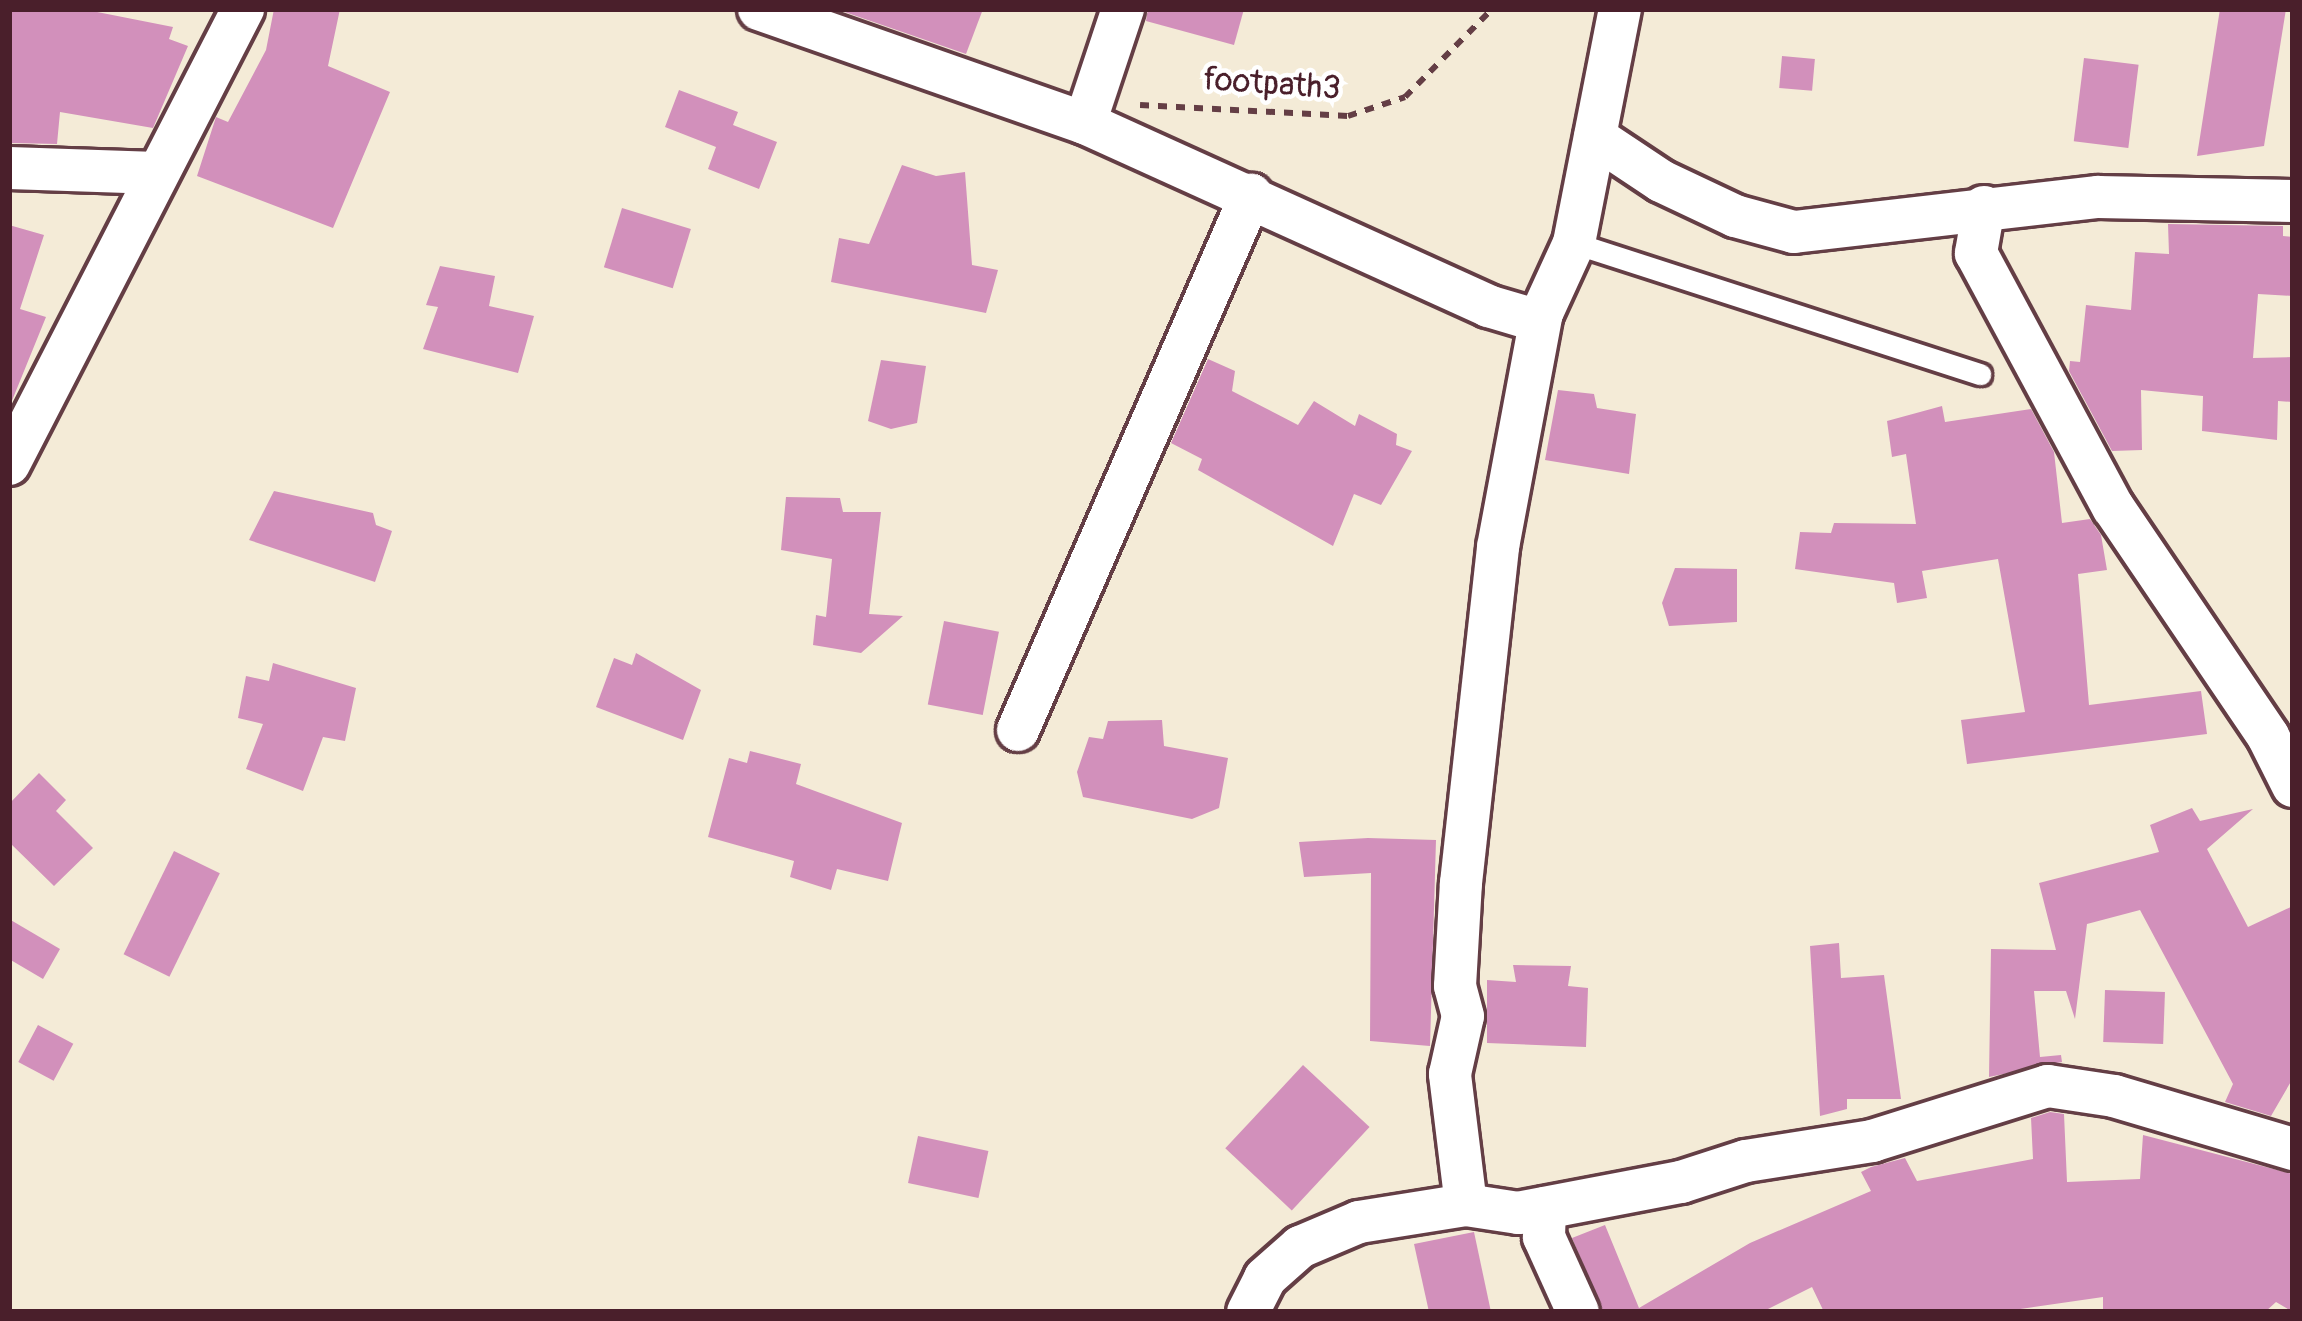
<!DOCTYPE html>
<html>
<head>
<meta charset="utf-8">
<style>
  body { margin:0 }
  #map { position:relative; width:2302px; height:1321px; overflow:hidden; background:#f4ebd7; font-family:Pangolin,sans-serif }
  div>[style] { position:absolute }
  .building>* { inset:0; background:#d290bb; transform-origin:0 0 }
  .path>* { height:6px; margin-top:-3px; transform-origin:0; background:repeating-linear-gradient(90deg,#643e45 0 9px,transparent 0 18px) }
  .roads { filter:drop-shadow(3px 0 #643e45) drop-shadow(-3px 0 #643e45) drop-shadow(0 3px #643e45) drop-shadow(0 -3px #643e45) }
  .service>* { height:21px; margin:-10.5px; padding:0 10.5px; transform-origin:10.5px; border-radius:10.5px; background:#fff }
  .minor>* { height:42px; margin:-21px; padding:0 21px; transform-origin:21px; border-radius:21px; background:#fff }
  span { translate:-50% -50%; white-space:nowrap; text-align:center; line-height:1.15; -webkit-text-stroke:9px #fff; paint-order:stroke }
  .street-label { font-size:33px; color:#4a1f2b }
  .frame { position:absolute; inset:0; border:12px solid #4a1f2b; pointer-events:none }
</style>
</head>
<body>
<div id="map">
  <div class="building">
    <i style="clip-path:polygon(9px 9px,82px 9px,173px 27px,169px 39px,188px 46px,153px 128px,60px 112px,57px 144px,9px 143px)"></i>
    <i style="clip-path:polygon(274px 9px,340px 9px,328px 66px,390px 92px,333px 228px,197px 176px,216px 117px,228px 122px,266px 50px)"></i>
    <i style="clip-path:polygon(836px 9px,983px 9px,966px 54px)"></i>
    <i style="clip-path:polygon(1148px 9px,1244px 9px,1234px 45px,1146px 21px)"></i>
    <i style="clip-path:polygon(2220px 9px,2286px 9px,2264px 146px,2197px 156px)"></i>
    <i style="left:1782px;top:56px;width:33px;height:32px;rotate:5deg"></i>
    <i style="left:2084px;top:58px;width:55px;height:84px;rotate:7deg"></i>
    <i style="clip-path:polygon(679px 90px,738px 112px,733px 125px,777px 142px,759px 189px,708px 169px,716px 147px,665px 127px)"></i>
    <i style="clip-path:polygon(902px 165px,936px 176px,965px 172px,972px 265px,998px 270px,986px 313px,831px 282px,839px 238px,869px 244px)"></i>
    <i style="left:622px;top:208px;width:72px;height:62px;rotate:17deg"></i>
    <i style="clip-path:polygon(2168px 224px,2283px 226px,2283px 236px,2293px 237px,2293px 296px,2258px 294px,2253px 358px,2293px 357px,2293px 402px,2278px 401px,2277px 440px,2202px 431px,2203px 396px,2141px 390px,2142px 450px,2112px 451px,2069px 371px,2070px 361px,2080px 362px,2086px 305px,2131px 310px,2135px 252px,2169px 254px)"></i>
    <i style="clip-path:polygon(9px 225px,44px 235px,20px 309px,46px 317px,9px 408px)"></i>
    <i style="clip-path:polygon(440px 266px,495px 276px,489px 306px,534px 316px,518px 373px,423px 349px,438px 307px,426px 305px)"></i>
    <i style="clip-path:polygon(1208px 359px,1235px 371px,1232px 391px,1298px 425px,1314px 401px,1355px 426px,1359px 414px,1397px 434px,1396px 445px,1412px 451px,1381px 505px,1354px 494px,1333px 546px,1198px 470px,1202px 459px,1171px 443px)"></i>
    <i style="clip-path:polygon(881px 360px,926px 366px,917px 423px,891px 429px,868px 421px)"></i>
    <i style="clip-path:polygon(1558px 390px,1594px 394px,1597px 408px,1636px 414px,1629px 474px,1545px 460px)"></i>
    <i style="clip-path:polygon(1942px 406px,1945px 422px,2031px 409px,2054px 452px,2062px 523px,2090px 519px,2101px 535px,2107px 570px,2078px 574px,2089px 705px,2201px 691px,2207px 734px,1967px 764px,1961px 720px,2025px 712px,1998px 559px,1922px 571px,1927px 598px,1897px 603px,1894px 583px,1795px 569px,1800px 532px,1831px 533px,1834px 523px,1916px 524px,1906px 454px,1892px 457px,1887px 421px)"></i>
    <i style="clip-path:polygon(274px 491px,373px 513px,376px 525px,392px 531px,375px 582px,249px 540px)"></i>
    <i style="clip-path:polygon(786px 497px,840px 498px,843px 512px,881px 512px,869px 614px,903px 616px,861px 653px,813px 645px,816px 615px,826px 617px,832px 559px,781px 550px)"></i>
    <i style="clip-path:polygon(1675px 568px,1737px 569px,1737px 622px,1669px 626px,1662px 603px)"></i>
    <i style="left:944px;top:621px;width:56px;height:85px;rotate:11deg"></i>
    <i style="clip-path:polygon(636px 653px,701px 690px,683px 740px,596px 707px,614px 658px,632px 665px)"></i>
    <i style="clip-path:polygon(273px 663px,356px 688px,345px 741px,323px 737px,303px 791px,246px 769px,263px 724px,238px 718px,246px 676px,269px 681px)"></i>
    <i style="clip-path:polygon(1162px 720px,1164px 746px,1228px 758px,1219px 808px,1192px 819px,1083px 797px,1077px 772px,1089px 737px,1103px 739px,1108px 721px)"></i>
    <i style="clip-path:polygon(750px 751px,801px 764px,796px 784px,902px 823px,888px 881px,837px 869px,831px 890px,790px 877px,794px 861px,708px 837px,729px 758px,747px 763px)"></i>
    <i style="clip-path:polygon(39px 773px,66px 800px,56px 811px,93px 848px,54px 886px,9px 842px,9px 804px)"></i>
    <i style="clip-path:polygon(2192px 808px,2200px 821px,2253px 809px,2207px 849px,2248px 927px,2293px 906px,2293px 1078px,2271px 1116px,2225px 1102px,2233px 1084px,2140px 910px,2087px 924px,2075px 1019px,2066px 991px,2034px 991px,2040px 1057px,2061px 1055px,2062px 1062px,1989px 1077px,1991px 949px,2056px 950px,2039px 883px,2159px 852px,2150px 825px)"></i>
    <i style="clip-path:polygon(1368px 838px,1436px 840px,1430px 1046px,1370px 1041px,1371px 873px,1304px 877px,1299px 842px)"></i>
    <i style="left:174px;top:851px;width:51px;height:115px;rotate:26deg"></i>
    <i style="clip-path:polygon(9px 919px,60px 949px,43px 979px,9px 959px)"></i>
    <i style="clip-path:polygon(1839px 943px,1841px 978px,1884px 975px,1901px 1099px,1847px 1099px,1847px 1109px,1820px 1116px,1810px 946px)"></i>
    <i style="clip-path:polygon(1513px 965px,1571px 966px,1568px 986px,1588px 988px,1586px 1047px,1487px 1043px,1487px 980px,1516px 982px)"></i>
    <i style="left:2105px;top:990px;width:60px;height:52px;rotate:2deg"></i>
    <i style="left:38px;top:1025px;width:40px;height:42px;rotate:28deg"></i>
    <i style="left:1303px;top:1065px;width:91px;height:114px;rotate:43deg"></i>
    <i style="clip-path:polygon(2050px 1112px,2064px 1114px,2067px 1182px,2140px 1179px,2143px 1135px,2293px 1174px,2293px 1312px,2276px 1302px,2265px 1312px,2103px 1311px,2103px 1297px,2000px 1312px,1824px 1312px,1812px 1287px,1762px 1312px,1603px 1312px,1572px 1238px,1605px 1225px,1639px 1308px,1750px 1243px,1871px 1191px,1861px 1172px,1871px 1167px,1905px 1158px,1917px 1181px,2033px 1159px,2031px 1118px)"></i>
    <i style="left:918px;top:1136px;width:72px;height:48px;rotate:12deg"></i>
    <i style="clip-path:polygon(1474px 1232px,1491px 1312px,1429px 1312px,1414px 1244px)"></i>
  </div>
  <div class="path">
    <i style="left:1140px;top:105px;width:208px;rotate:3deg"></i>
    <i style="left:1348px;top:116px;width:60px;rotate:-18.4deg"></i>
    <i style="left:1405px;top:97px;width:124px;rotate:-45.3deg"></i>
  </div>
  <div class="roads">
    <div class="service">
      <i style="left:1574px;top:243px;width:427px;rotate:17.9deg"></i>
    </div>
    <div class="minor">
      <i style="left:759px;top:9px;width:345px;rotate:19.3deg"></i>
      <i style="left:1085px;top:123px;width:443px;rotate:24.4deg"></i>
      <i style="left:1488px;top:306px;width:49px;rotate:16.6deg"></i>
      <i style="left:1535px;top:320px;width:10px;rotate:-45deg"></i>
      <i style="left:1085px;top:123px;width:120px;rotate:-71.6deg"></i>
      <i style="left:1595px;top:137px;width:79px;rotate:33.7deg"></i>
      <i style="left:1661px;top:181px;width:82px;rotate:25.3deg"></i>
      <i style="left:1735px;top:216px;width:61px;rotate:15.2deg"></i>
      <i style="left:1794px;top:232px;width:306px;rotate:-6.6deg"></i>
      <i style="left:2098px;top:197px;width:195px;rotate:1.2deg"></i>
      <i style="left:9px;top:168px;width:148px;rotate:1.9deg"></i>
      <i style="left:1984px;top:207px;width:47px;rotate:99.9deg"></i>
      <i style="left:1976px;top:253px;width:289px;rotate:61.7deg"></i>
      <i style="left:2113px;top:507px;width:277px;rotate:55.9deg"></i>
      <i style="left:2268px;top:736px;width:56px;rotate:63.4deg"></i>
      <i style="left:9px;top:464px;width:512px;rotate:-62.78deg"></i>
      <i style="left:1018px;top:730px;width:584px;rotate:-66.47deg"></i>
      <i style="left:1466px;top:1205px;width:53px;rotate:8.7deg"></i>
      <i style="left:1518px;top:1213px;width:166px;rotate:-10.8deg"></i>
      <i style="left:1681px;top:1182px;width:68px;rotate:-17.9deg"></i>
      <i style="left:1746px;top:1161px;width:128px;rotate:-9deg"></i>
      <i style="left:1872px;top:1141px;width:184px;rotate:-17.4deg"></i>
      <i style="left:2048px;top:1086px;width:67px;rotate:8.6deg"></i>
      <i style="left:2114px;top:1096px;width:187px;rotate:16.5deg"></i>
      <i style="left:1545px;top:1208px;width:29px;rotate:92deg"></i>
      <i style="left:1544px;top:1237px;width:82px;rotate:65.6deg"></i>
      <i style="left:1248px;top:1312px;width:38px;rotate:-63deg"></i>
      <i style="left:1265px;top:1278px;width:47px;rotate:-41.5deg"></i>
      <i style="left:1300px;top:1247px;width:64px;rotate:-23deg"></i>
      <i style="left:1359px;top:1222px;width:108px;rotate:-9deg"></i>
      <i style="left:1466px;top:1205px;width:132px;rotate:-97deg"></i>
      <i style="left:1450px;top:1074px;width:59px;rotate:-77.4deg"></i>
      <i style="left:1463px;top:1016px;width:31px;rotate:-105deg"></i>
      <i style="left:1455px;top:986px;width:103px;rotate:-86.7deg"></i>
      <i style="left:1461px;top:883px;width:338px;rotate:-83.7deg"></i>
      <i style="left:1498px;top:547px;width:238px;rotate:-79.4deg"></i>
      <i style="left:1542px;top:313px;width:77px;rotate:-65.4deg"></i>
      <i style="left:1574px;top:243px;width:238px;rotate:-78.9deg"></i>
    </div>
  </div>
  <div class="street-label">
    <span style="left:1272px;top:84px;rotate:4deg">footpath3</span>
  </div>
  <div class="frame"></div>
</div>
</body>
</html>
